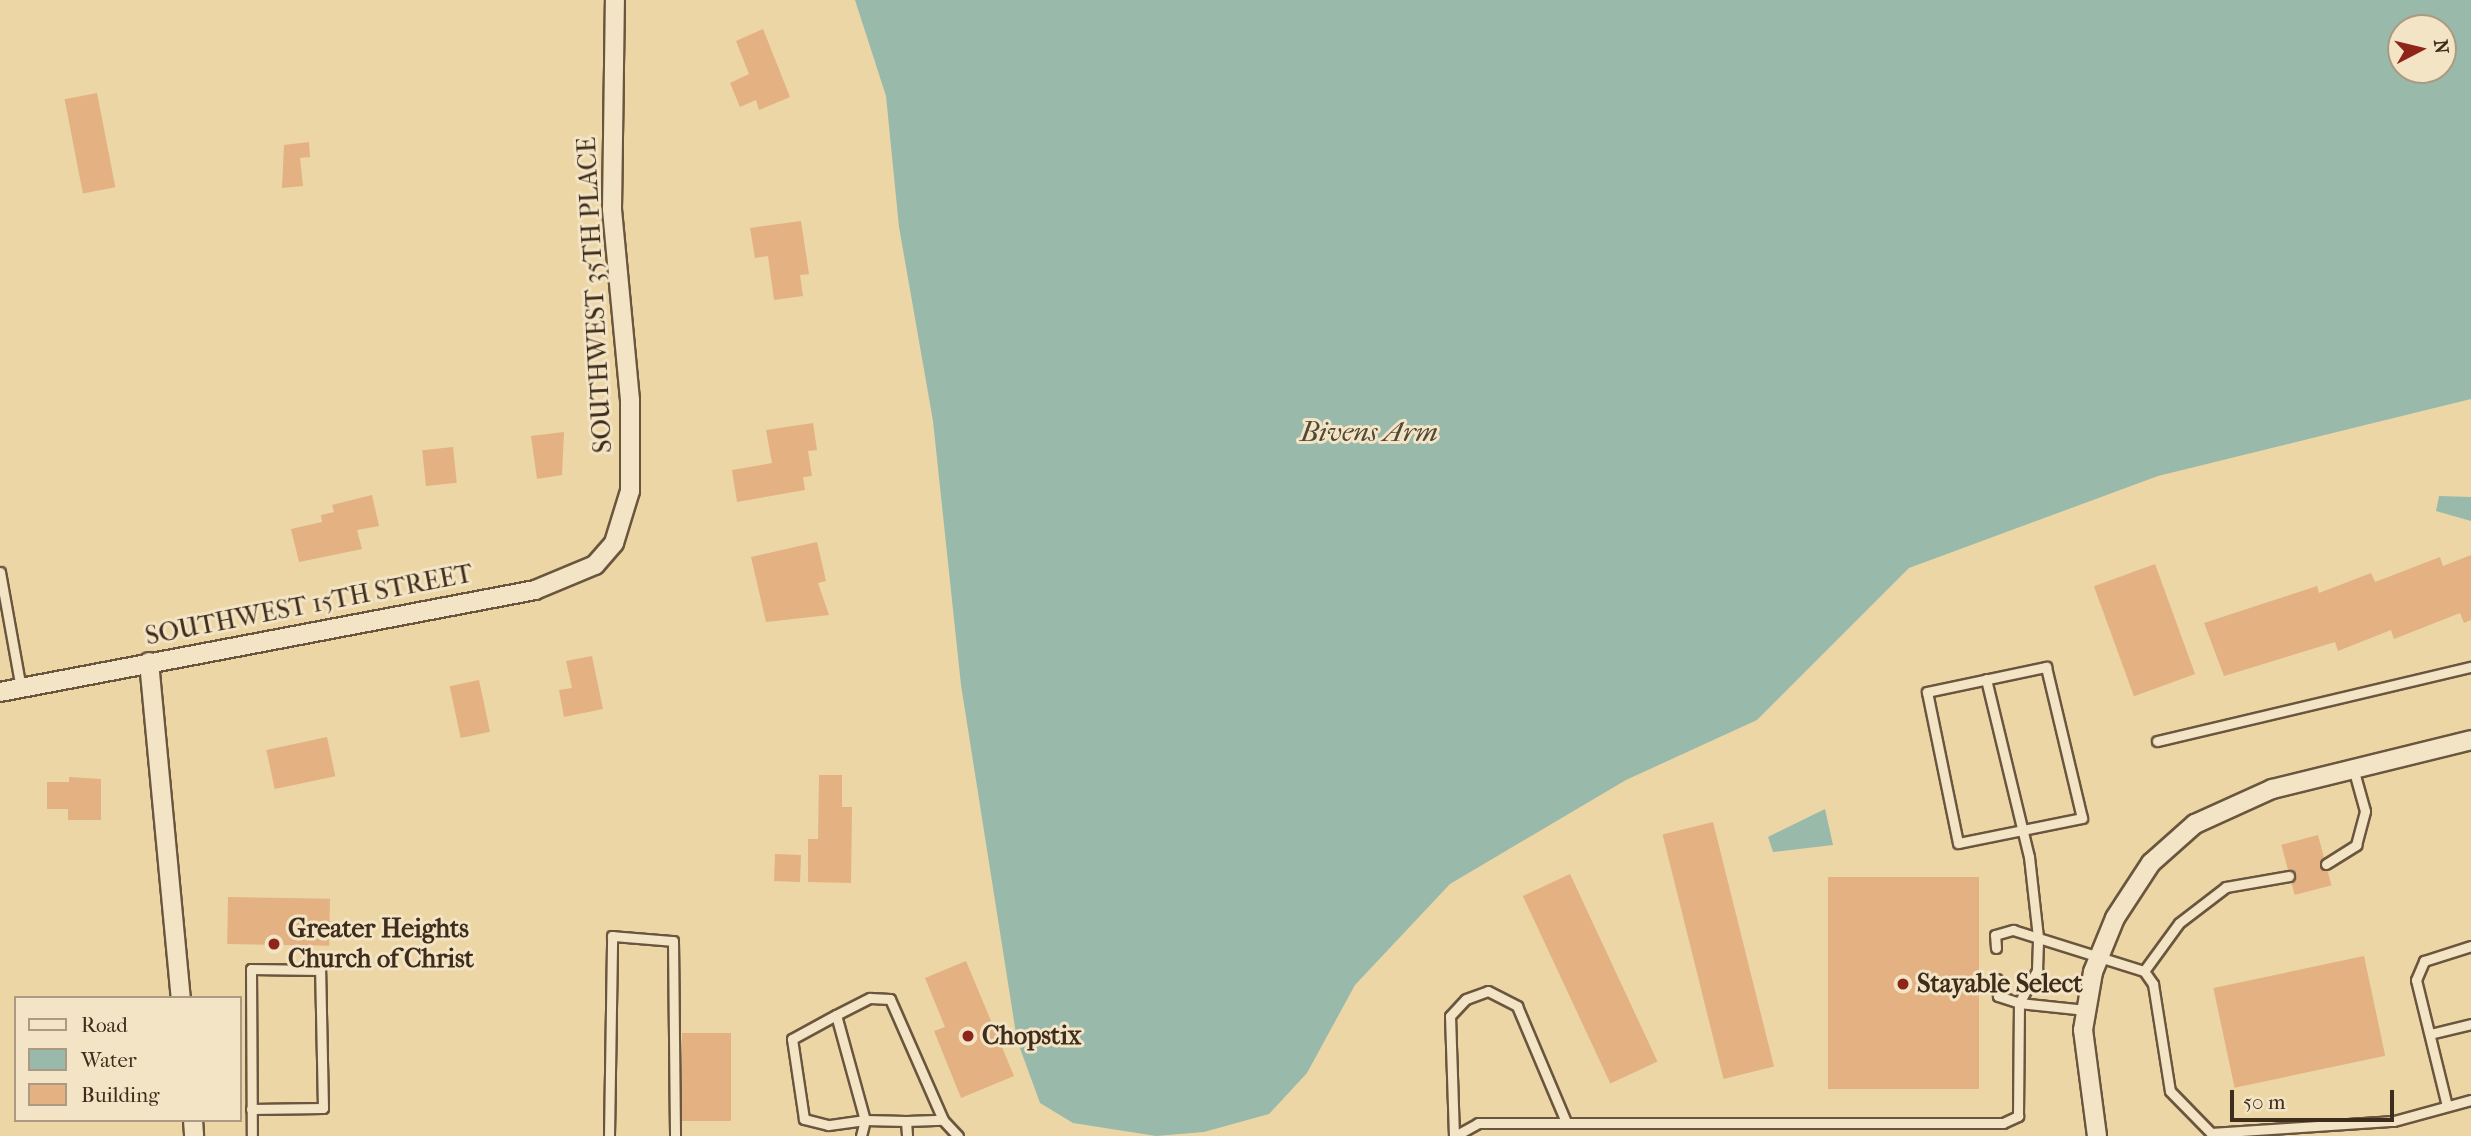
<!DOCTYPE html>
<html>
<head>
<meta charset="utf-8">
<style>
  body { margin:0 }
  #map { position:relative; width:2471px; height:1136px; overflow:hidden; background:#ecd6a6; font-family:"IM FELL French Canon",serif }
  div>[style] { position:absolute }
  .water>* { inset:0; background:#99b9aa }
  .building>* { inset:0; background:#e3b182; transform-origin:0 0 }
  .roads { filter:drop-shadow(2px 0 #6a563e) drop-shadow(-2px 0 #6a563e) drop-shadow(0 2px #6a563e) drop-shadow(0 -2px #6a563e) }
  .service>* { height:9px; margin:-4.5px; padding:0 4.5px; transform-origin:4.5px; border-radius:4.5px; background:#f3e4c5 }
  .minor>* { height:18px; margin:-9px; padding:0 9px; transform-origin:9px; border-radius:9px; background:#f3e4c5 }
  .dots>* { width:19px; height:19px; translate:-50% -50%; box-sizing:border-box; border:4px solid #f3e4c5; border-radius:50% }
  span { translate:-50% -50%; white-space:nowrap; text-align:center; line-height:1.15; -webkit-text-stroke:6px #f3e4c5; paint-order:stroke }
  .street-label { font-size:26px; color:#3e2c1c }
  .poi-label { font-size:26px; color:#3e2c1c; font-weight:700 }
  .left { translate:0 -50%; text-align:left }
  .water-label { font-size:28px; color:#504838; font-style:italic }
  .legend { position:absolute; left:14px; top:996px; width:228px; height:126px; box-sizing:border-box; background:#f3e4c5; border:2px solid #ab9a81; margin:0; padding:9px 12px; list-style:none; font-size:21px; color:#3e2c1c }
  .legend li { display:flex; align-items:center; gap:14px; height:35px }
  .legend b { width:35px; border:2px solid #ab9a81 }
  .north { position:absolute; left:2387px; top:14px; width:70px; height:70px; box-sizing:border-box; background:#f3e4c5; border:2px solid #ab9a81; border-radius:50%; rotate:83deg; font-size:19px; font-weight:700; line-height:28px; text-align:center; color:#3e2c1c }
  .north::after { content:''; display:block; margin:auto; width:24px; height:32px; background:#8f2418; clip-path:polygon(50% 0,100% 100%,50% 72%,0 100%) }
  .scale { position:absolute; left:2230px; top:1090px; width:164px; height:32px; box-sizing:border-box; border:4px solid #3e2c1c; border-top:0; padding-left:9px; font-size:21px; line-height:24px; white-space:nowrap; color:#3e2c1c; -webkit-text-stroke:5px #f3e4c5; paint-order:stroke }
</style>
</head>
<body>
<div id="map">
  <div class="water">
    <i style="clip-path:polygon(evenodd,855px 0,2471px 0,2471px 399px,2158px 476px,1909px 568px,1757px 720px,1626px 780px,1450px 884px,1355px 985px,1307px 1073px,1269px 1114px,1204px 1132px,1156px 1136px,1073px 1123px,1040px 1103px,1017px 1040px,961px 685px,933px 421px,899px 227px,886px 96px,855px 0,2443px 28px,2443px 70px,2401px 70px,2401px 28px,2443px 28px)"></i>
    <i style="clip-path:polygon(2439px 496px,2471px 497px,2471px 521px,2436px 511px)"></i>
    <i style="clip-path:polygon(1825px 809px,1833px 845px,1773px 852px,1768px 837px)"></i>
  </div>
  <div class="building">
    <i style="clip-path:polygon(763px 29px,790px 97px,759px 110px,756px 100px,740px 107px,730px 83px,749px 74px,736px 41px)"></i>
    <i style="left:97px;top:93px;width:96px;height:33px;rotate:79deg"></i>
    <i style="clip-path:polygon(309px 142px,310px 157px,300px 158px,303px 186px,282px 188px,284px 145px)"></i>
    <i style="clip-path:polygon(801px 221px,809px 274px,800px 275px,803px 296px,774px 300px,768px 256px,755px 258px,750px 228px)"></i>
    <i style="clip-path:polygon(813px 423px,817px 450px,808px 451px,812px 476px,803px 477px,805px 490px,737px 502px,732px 470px,772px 463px,766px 430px)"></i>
    <i style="clip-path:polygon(564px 432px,562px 475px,537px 479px,531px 436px)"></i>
    <i style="left:453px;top:447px;width:36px;height:31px;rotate:84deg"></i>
    <i style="clip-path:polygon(372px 495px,379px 526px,357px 530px,362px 549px,299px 562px,291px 529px,322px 522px,321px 515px,334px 512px,332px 505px)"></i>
    <i style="clip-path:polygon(817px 542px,826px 581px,818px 583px,829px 615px,766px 622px,751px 557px)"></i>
    <i style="clip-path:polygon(2471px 555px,2471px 620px,2464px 623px,2460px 613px,2394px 639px,2391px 630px,2338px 651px,2335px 642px,2224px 676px,2204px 623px,2317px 586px,2319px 593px,2371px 573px,2375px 582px,2440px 557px,2443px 566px)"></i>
    <i style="left:2155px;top:564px;width:117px;height:65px;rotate:70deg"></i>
    <i style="clip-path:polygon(592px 656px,603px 709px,564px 717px,559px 690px,572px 688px,566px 661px)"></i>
    <i style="left:479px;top:680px;width:53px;height:30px;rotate:78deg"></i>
    <i style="left:327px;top:737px;width:40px;height:62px;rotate:78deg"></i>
    <i style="clip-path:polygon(819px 775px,842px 775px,842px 807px,852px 807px,851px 883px,808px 882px,808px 839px,818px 839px)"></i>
    <i style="clip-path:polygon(69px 777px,101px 779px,101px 820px,68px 820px,68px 809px,47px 809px,47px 782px,69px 782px)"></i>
    <i style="left:1713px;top:822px;width:252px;height:52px;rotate:76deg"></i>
    <i style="left:2318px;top:835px;width:52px;height:38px;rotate:75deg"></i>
    <i style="left:775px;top:854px;width:26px;height:27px;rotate:2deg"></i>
    <i style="left:1570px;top:874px;width:207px;height:52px;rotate:65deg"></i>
    <i style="left:1828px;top:877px;width:151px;height:212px"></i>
    <i style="left:228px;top:897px;width:102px;height:47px;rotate:1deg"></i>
    <i style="left:2364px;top:956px;width:102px;height:154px;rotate:78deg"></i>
    <i style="clip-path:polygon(966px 961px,1014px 1076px,961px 1098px,934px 1031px,945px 1027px,925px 978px)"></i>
    <i style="left:682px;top:1033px;width:49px;height:88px"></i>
  </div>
  <div class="roads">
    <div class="service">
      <i style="left:0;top:572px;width:119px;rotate:79.8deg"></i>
      <i style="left:2046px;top:667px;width:155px;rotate:76.6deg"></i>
      <i style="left:2082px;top:818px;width:126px;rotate:168.6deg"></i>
      <i style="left:1958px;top:843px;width:154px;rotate:-101.6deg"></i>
      <i style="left:1927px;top:692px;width:122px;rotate:-11.9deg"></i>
      <i style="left:2157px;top:741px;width:323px;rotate:-13.3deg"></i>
      <i style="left:2326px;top:864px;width:36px;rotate:-32deg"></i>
      <i style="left:2356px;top:845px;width:35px;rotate:-75deg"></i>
      <i style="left:2365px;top:811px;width:45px;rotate:-105.6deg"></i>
      <i style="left:1996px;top:948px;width:13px;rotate:-94deg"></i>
      <i style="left:1995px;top:935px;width:19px;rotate:-16deg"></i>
      <i style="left:2013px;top:930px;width:137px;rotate:17.4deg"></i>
      <i style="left:2144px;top:971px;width:16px;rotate:55deg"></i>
      <i style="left:2153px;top:984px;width:108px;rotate:81deg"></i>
      <i style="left:2170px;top:1091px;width:59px;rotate:45.7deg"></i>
      <i style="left:2211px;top:1133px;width:183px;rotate:-3.8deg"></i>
      <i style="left:2394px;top:1121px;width:80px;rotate:-15.3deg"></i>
      <i style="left:2144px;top:971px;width:59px;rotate:-53.9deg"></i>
      <i style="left:2179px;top:923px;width:59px;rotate:-37.5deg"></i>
      <i style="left:2226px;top:887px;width:64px;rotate:-9.9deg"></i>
      <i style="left:1997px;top:979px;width:17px;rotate:87deg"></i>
      <i style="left:1998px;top:996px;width:22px;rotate:18deg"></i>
      <i style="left:2019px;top:1003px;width:67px;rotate:6deg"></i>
      <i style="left:836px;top:1015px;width:109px;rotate:74.6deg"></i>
      <i style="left:865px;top:1120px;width:37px;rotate:172deg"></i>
      <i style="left:828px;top:1125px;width:25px;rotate:-166deg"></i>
      <i style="left:804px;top:1119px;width:81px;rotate:-98.5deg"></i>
      <i style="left:792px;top:1039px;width:50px;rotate:-28.6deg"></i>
      <i style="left:836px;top:1015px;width:38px;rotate:-27deg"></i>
      <i style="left:870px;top:998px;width:20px;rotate:3deg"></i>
      <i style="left:890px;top:999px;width:132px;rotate:66.3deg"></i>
      <i style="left:943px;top:1120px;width:22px;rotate:47deg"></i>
      <i style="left:2430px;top:1034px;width:42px;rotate:-13.7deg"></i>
      <i style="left:2447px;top:1106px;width:130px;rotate:-103.8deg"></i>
      <i style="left:2416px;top:980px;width:21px;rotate:-67deg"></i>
      <i style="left:2424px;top:961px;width:49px;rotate:-17.7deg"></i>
      <i style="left:251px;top:1109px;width:72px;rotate:-0.8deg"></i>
      <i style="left:323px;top:1108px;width:138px;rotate:-91.2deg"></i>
      <i style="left:320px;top:970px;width:69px;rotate:-179.2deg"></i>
      <i style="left:251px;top:969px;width:167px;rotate:89.7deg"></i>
      <i style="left:906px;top:1121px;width:37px;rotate:-2deg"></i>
      <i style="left:609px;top:1136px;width:200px;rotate:-89.1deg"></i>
      <i style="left:612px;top:936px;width:61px;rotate:4.7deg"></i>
      <i style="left:673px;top:941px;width:195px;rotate:89.4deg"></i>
      <i style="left:861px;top:1136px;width:16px;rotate:-76deg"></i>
      <i style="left:865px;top:1120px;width:41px;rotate:1.4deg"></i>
      <i style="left:906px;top:1121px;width:15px;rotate:86deg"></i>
      <i style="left:1454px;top:1136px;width:120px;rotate:-91.9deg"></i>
      <i style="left:1450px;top:1016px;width:23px;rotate:-47deg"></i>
      <i style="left:1466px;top:999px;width:23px;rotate:-20deg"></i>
      <i style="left:1488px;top:991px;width:33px;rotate:27deg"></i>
      <i style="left:1517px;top:1006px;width:126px;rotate:67.1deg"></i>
      <i style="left:1455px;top:1136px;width:26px;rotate:-29deg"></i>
      <i style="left:1478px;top:1123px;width:525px"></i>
      <i style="left:2003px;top:1123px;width:17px;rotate:-25deg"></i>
      <i style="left:2018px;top:1116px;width:113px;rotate:-89.5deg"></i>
      <i style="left:2019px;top:1003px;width:38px;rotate:-61deg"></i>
      <i style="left:2037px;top:970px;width:33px;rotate:-88deg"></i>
      <i style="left:2038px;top:937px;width:81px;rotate:-96.4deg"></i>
      <i style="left:2029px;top:857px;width:183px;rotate:-103.6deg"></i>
    </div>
    <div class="minor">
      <i style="left:149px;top:662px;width:338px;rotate:84.6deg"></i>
      <i style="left:0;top:692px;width:545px;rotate:-10.79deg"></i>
      <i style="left:535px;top:590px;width:65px;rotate:-22.6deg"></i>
      <i style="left:595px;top:565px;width:29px;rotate:-49deg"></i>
      <i style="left:614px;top:543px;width:54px;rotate:-72.9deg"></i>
      <i style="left:630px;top:491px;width:91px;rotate:-90deg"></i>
      <i style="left:630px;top:400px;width:192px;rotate:-95.4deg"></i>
      <i style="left:612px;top:209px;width:209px;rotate:-89.2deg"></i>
      <i style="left:193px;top:1120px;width:16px;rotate:86deg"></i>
      <i style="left:2097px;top:1136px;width:107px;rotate:-97.5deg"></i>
      <i style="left:2083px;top:1030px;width:59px;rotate:-80.2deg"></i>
      <i style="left:2093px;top:972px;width:58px;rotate:-67.8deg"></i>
      <i style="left:2115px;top:918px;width:66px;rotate:-56.8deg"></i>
      <i style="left:2151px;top:863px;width:59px;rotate:-41.6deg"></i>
      <i style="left:2195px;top:824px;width:85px;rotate:-24.4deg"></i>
      <i style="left:2272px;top:789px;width:205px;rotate:-13.8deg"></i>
    </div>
  </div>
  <div class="dots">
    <i style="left:274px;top:944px;background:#8f2418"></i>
    <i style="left:1903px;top:984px;background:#8f2418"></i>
    <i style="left:968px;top:1036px;background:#8f2418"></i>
  </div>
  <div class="street-label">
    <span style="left:595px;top:295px;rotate:-93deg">SOUTHWEST 35TH PLACE</span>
    <span style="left:309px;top:605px;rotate:-11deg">SOUTHWEST 15TH STREET</span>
  </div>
  <div class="poi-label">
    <span class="left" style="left:288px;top:944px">Greater Heights<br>Church of Christ</span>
    <span class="left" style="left:1917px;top:984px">Stayable Select</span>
    <span class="left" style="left:982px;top:1036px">Chopstix</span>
  </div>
  <div class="water-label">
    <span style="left:1369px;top:432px">Bivens Arm</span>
  </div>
  <ul class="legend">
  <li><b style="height:9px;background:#f3e4c5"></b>Road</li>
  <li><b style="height:19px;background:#99b9aa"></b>Water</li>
  <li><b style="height:19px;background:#e3b182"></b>Building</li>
  </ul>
  <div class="north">N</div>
  <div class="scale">50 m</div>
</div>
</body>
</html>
